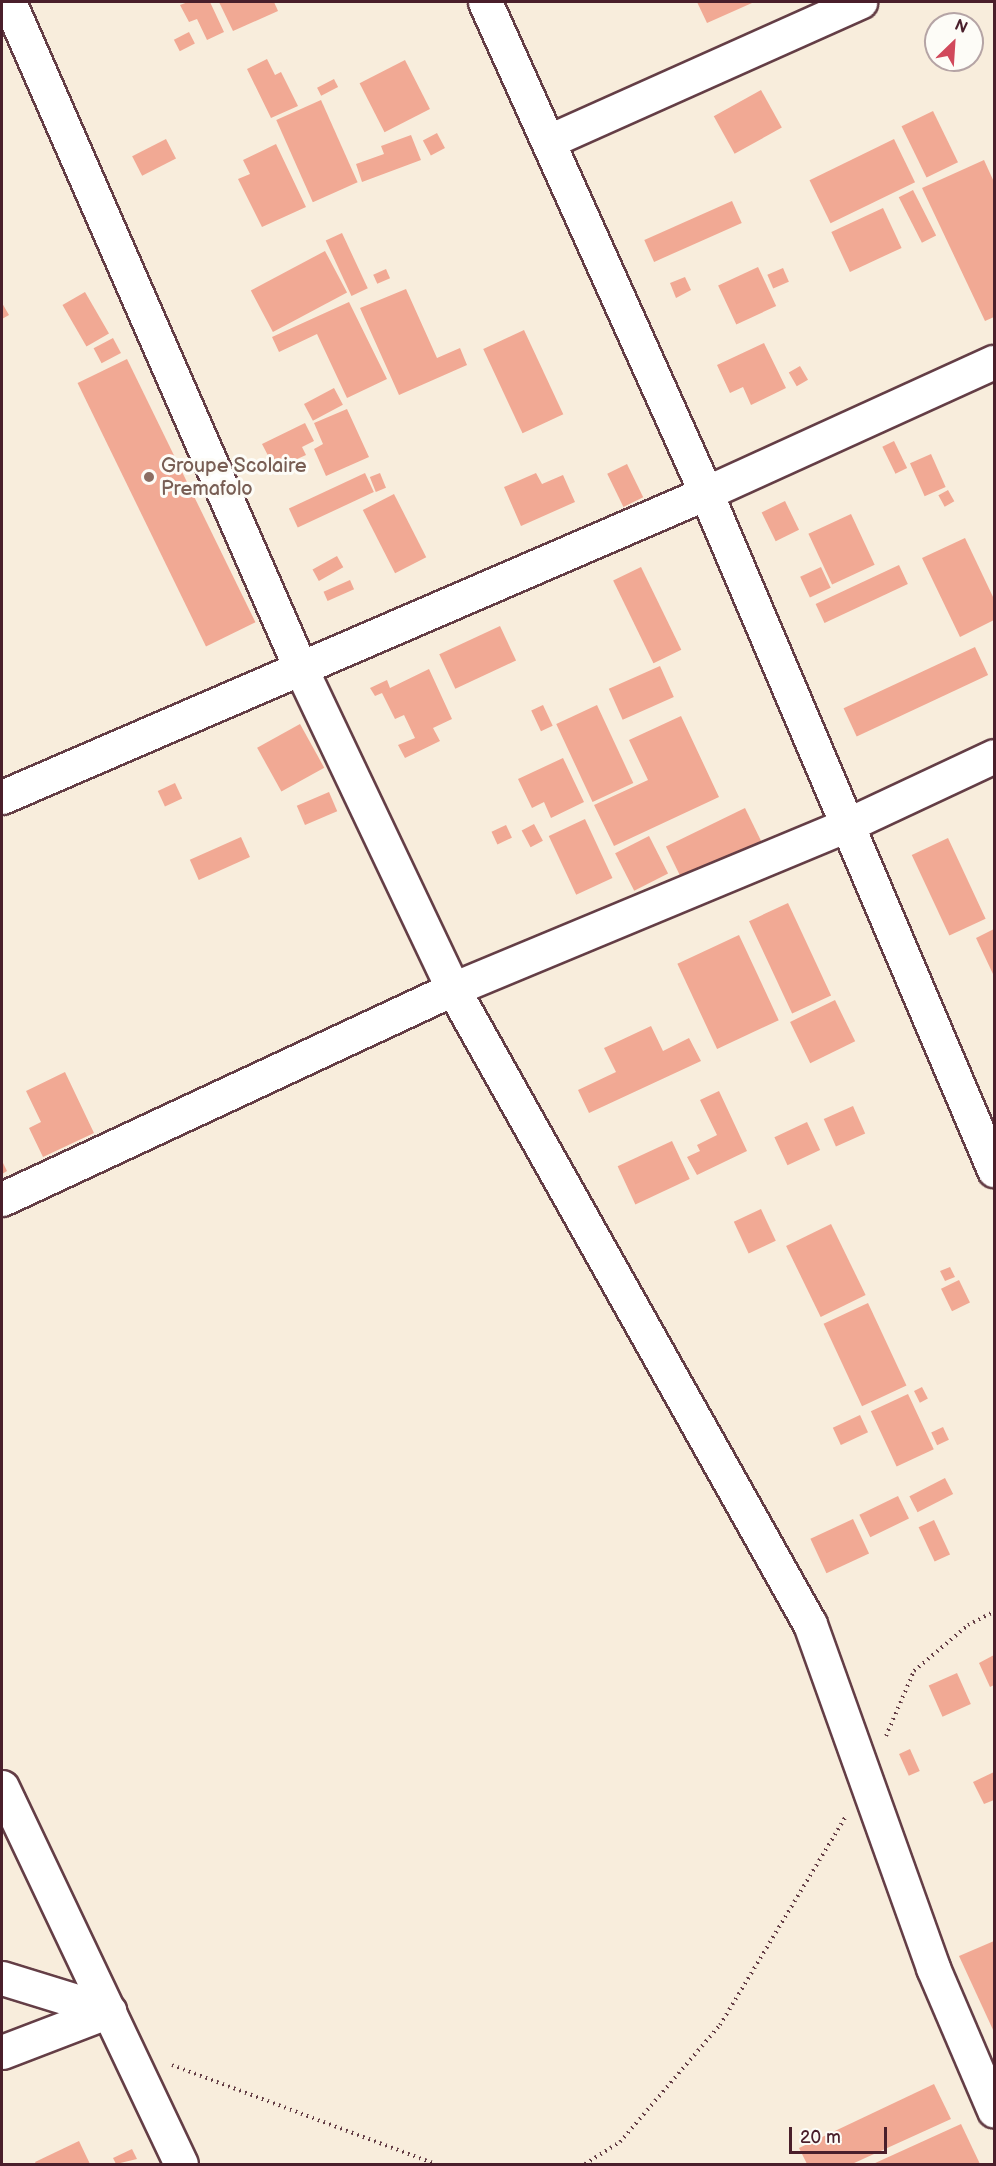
<!DOCTYPE html>
<html>
<head>
<meta charset="utf-8">
<style>
  body { margin:0 }
  #map { position:relative; width:996px; height:2166px; overflow:hidden; background:#f8eddc; font-family:"Balsamiq Sans",sans-serif }
  div>[style] { position:absolute }
  .building>* { inset:0; background:#f1a994; transform-origin:0 0 }
  .path>* { height:4px; margin-top:-2px; transform-origin:0; background:repeating-linear-gradient(90deg,#643e46 0 1.5px,transparent 0 6px) }
  .roads { filter:drop-shadow(2px 0 #643e46) drop-shadow(-2px 0 #643e46) drop-shadow(0 2px #643e46) drop-shadow(0 -2px #643e46) }
  .minor>* { height:33px; margin:-16.5px; padding:0 16.5px; transform-origin:16.5px; border-radius:16.5px; background:#fff }
  .dots>* { width:16px; height:16px; translate:-50% -50%; box-sizing:border-box; border:3px solid #fdfcf7; border-radius:50% }
  span { translate:-50% -50%; white-space:nowrap; text-align:center; line-height:1.15; -webkit-text-stroke:6px #fdfcf7; paint-order:stroke }
  .education-label { font-size:20px; color:#785e54 }
  .left { translate:0 -50%; text-align:left }
  .frame { position:absolute; inset:0; border:3px solid #4a1f2b; pointer-events:none }
  .north { position:absolute; left:924px; top:12px; width:60px; height:60px; box-sizing:border-box; background:#fdfcf7; border:2px solid #b5a4a5; border-radius:50%; rotate:25deg; font-size:16px; font-weight:700; line-height:24px; text-align:center; color:#4a1f2b }
  .north::after { content:''; display:block; margin:auto; width:21px; height:27px; background:#d1495b; clip-path:polygon(50% 0,100% 100%,50% 72%,0 100%) }
  .scale { position:absolute; left:789px; top:2127px; width:98px; height:27px; box-sizing:border-box; border:3px solid #4a1f2b; border-top:0; padding-left:8px; font-size:18px; line-height:21px; white-space:nowrap; color:#4a1f2b; -webkit-text-stroke:4px #fdfcf7; paint-order:stroke }
</style>
</head>
<body>
<div id="map">
  <div class="building">
    <i style="clip-path:polygon(188px 2px,210px 2px,224px 32px,207px 40px,197px 19px,189px 22px,180px 5px)"></i>
    <i style="clip-path:polygon(219px 2px,274px 2px,278px 11px,233px 31px)"></i>
    <i style="clip-path:polygon(697px 2px,751px 2px,752px 3px,707px 23px)"></i>
    <i style="left:189px;top:32px;width:13px;height:17px;rotate:63deg"></i>
    <i style="clip-path:polygon(267px 59px,275px 75px,281px 72px,298px 106px,271px 118px,247px 69px)"></i>
    <i style="left:405px;top:60px;width:55px;height:51px;rotate:63deg"></i>
    <i style="left:334px;top:79px;width:9px;height:19px;rotate:63deg"></i>
    <i style="left:761px;top:90px;width:43px;height:54px;rotate:61deg"></i>
    <i style="left:321px;top:100px;width:90px;height:49px;rotate:66deg"></i>
    <i style="left:933px;top:111px;width:57px;height:35px;rotate:64deg"></i>
    <i style="left:437px;top:133px;width:17px;height:16px;rotate:62deg"></i>
    <i style="clip-path:polygon(411px 135px,421px 160px,362px 182px,356px 164px,384px 154px,381px 146px)"></i>
    <i style="left:166px;top:139px;width:22px;height:38px;rotate:63deg"></i>
    <i style="left:894px;top:139px;width:48px;height:94px;rotate:64deg"></i>
    <i style="clip-path:polygon(276px 144px,306px 207px,262px 227px,238px 179px,250px 174px,243px 160px)"></i>
    <i style="clip-path:polygon(984px 160px,994px 182px,994px 317px,985px 321px,922px 188px)"></i>
    <i style="left:913px;top:190px;width:51px;height:16px;rotate:63deg"></i>
    <i style="left:732px;top:201px;width:24px;height:96px;rotate:66deg"></i>
    <i style="left:883px;top:208px;width:44px;height:57px;rotate:65deg"></i>
    <i style="left:342px;top:233px;width:61px;height:18px;rotate:65deg"></i>
    <i style="left:325px;top:251px;width:47px;height:84px;rotate:62deg"></i>
    <i style="left:758px;top:267px;width:43px;height:44px;rotate:65deg"></i>
    <i style="left:783px;top:268px;width:15px;height:17px;rotate:67deg"></i>
    <i style="left:386px;top:269px;width:10px;height:14px;rotate:66deg"></i>
    <i style="clip-path:polygon(685px 277px,691px 290px,676px 298px,670px 283px)"></i>
    <i style="clip-path:polygon(406px 289px,437px 358px,460px 348px,467px 365px,399px 395px,360px 308px)"></i>
    <i style="left:85px;top:292px;width:48px;height:26px;rotate:60deg"></i>
    <i style="clip-path:polygon(349px 302px,387px 379px,347px 398px,317px 334px,279px 352px,272px 337px)"></i>
    <i style="clip-path:polygon(2px 303px,9px 315px,2px 319px)"></i>
    <i style="left:524px;top:330px;width:93px;height:45px;rotate:65deg"></i>
    <i style="left:113px;top:338px;width:17px;height:22px;rotate:62deg"></i>
    <i style="clip-path:polygon(764px 343px,786px 388px,751px 405px,743px 387px,730px 393px,717px 365px)"></i>
    <i style="left:127px;top:359px;width:293px;height:55px;rotate:64deg"></i>
    <i style="left:800px;top:366px;width:16px;height:13px;rotate:60deg"></i>
    <i style="left:334px;top:388px;width:19px;height:34px;rotate:62deg"></i>
    <i style="clip-path:polygon(347px 409px,369px 457px,326px 476px,314px 449px,323px 444px,314px 423px)"></i>
    <i style="clip-path:polygon(305px 423px,314px 441px,302px 447px,306px 455px,275px 469px,262px 444px)"></i>
    <i style="left:894px;top:441px;width:30px;height:13px;rotate:64deg"></i>
    <i style="left:931px;top:454px;width:36px;height:23px;rotate:66deg"></i>
    <i style="left:627px;top:464px;width:37px;height:22px;rotate:64deg"></i>
    <i style="left:365px;top:473px;width:21px;height:84px;rotate:65deg"></i>
    <i style="left:380px;top:473px;width:16px;height:11px;rotate:68deg"></i>
    <i style="clip-path:polygon(536px 473px,542px 484px,563px 475px,575px 502px,521px 526px,504px 487px)"></i>
    <i style="left:948px;top:490px;width:13px;height:11px;rotate:61deg"></i>
    <i style="left:394px;top:494px;width:71px;height:35px;rotate:63deg"></i>
    <i style="left:785px;top:501px;width:32px;height:26px;rotate:64deg"></i>
    <i style="left:851px;top:514px;width:56px;height:47px;rotate:65deg"></i>
    <i style="clip-path:polygon(965px 538px,994px 599px,994px 620px,960px 637px,922px 558px)"></i>
    <i style="left:337px;top:556px;width:13px;height:28px;rotate:61deg"></i>
    <i style="left:899px;top:565px;width:21px;height:92px;rotate:65deg"></i>
    <i style="left:641px;top:567px;width:92px;height:31px;rotate:64deg"></i>
    <i style="left:821px;top:567px;width:23px;height:23px;rotate:65deg"></i>
    <i style="left:350px;top:580px;width:10px;height:29px;rotate:66deg"></i>
    <i style="left:500px;top:626px;width:38px;height:67px;rotate:65deg"></i>
    <i style="left:975px;top:647px;width:31px;height:145px;rotate:65deg"></i>
    <i style="left:660px;top:666px;width:34px;height:56px;rotate:66deg"></i>
    <i style="clip-path:polygon(429px 669px,452px 719px,433px 728px,440px 741px,405px 758px,398px 745px,415px 738px,404px 715px,395px 719px,382px 693px,375px 696px,370px 688px,387px 680px,390px 688px)"></i>
    <i style="left:543px;top:705px;width:23px;height:13px;rotate:65deg"></i>
    <i style="left:597px;top:705px;width:86px;height:45px;rotate:65deg"></i>
    <i style="clip-path:polygon(681px 716px,719px 797px,614px 846px,594px 805px,648px 780px,629px 740px)"></i>
    <i style="left:300px;top:724px;width:50px;height:49px;rotate:61deg"></i>
    <i style="clip-path:polygon(563px 758px,584px 802px,551px 818px,544px 802px,532px 808px,518px 779px)"></i>
    <i style="left:175px;top:783px;width:17px;height:19px;rotate:65deg"></i>
    <i style="left:329px;top:792px;width:21px;height:35px;rotate:67deg"></i>
    <i style="left:745px;top:808px;width:39px;height:88px;rotate:64deg"></i>
    <i style="left:585px;top:819px;width:65px;height:40px;rotate:65deg"></i>
    <i style="left:534px;top:824px;width:19px;height:14px;rotate:62deg"></i>
    <i style="left:506px;top:825px;width:14px;height:16px;rotate:65deg"></i>
    <i style="left:649px;top:836px;width:42px;height:38px;rotate:63deg"></i>
    <i style="left:241px;top:837px;width:22px;height:56px;rotate:66deg"></i>
    <i style="left:948px;top:838px;width:89px;height:40px;rotate:65deg"></i>
    <i style="left:788px;top:903px;width:102px;height:43px;rotate:65deg"></i>
    <i style="clip-path:polygon(994px 929px,994px 973px,993px 974px,976px 938px)"></i>
    <i style="left:739px;top:935px;width:94px;height:68px;rotate:65deg"></i>
    <i style="left:835px;top:1000px;width:46px;height:50px;rotate:64deg"></i>
    <i style="clip-path:polygon(651px 1026px,663px 1051px,689px 1038px,701px 1061px,589px 1113px,578px 1090px,616px 1072px,604px 1048px)"></i>
    <i style="clip-path:polygon(65px 1072px,94px 1133px,43px 1157px,29px 1128px,41px 1122px,26px 1091px)"></i>
    <i style="clip-path:polygon(719px 1091px,747px 1151px,697px 1175px,687px 1157px,700px 1151px,697px 1145px,717px 1135px,700px 1100px)"></i>
    <i style="left:853px;top:1106px;width:30px;height:32px;rotate:66deg"></i>
    <i style="left:807px;top:1122px;width:31px;height:36px;rotate:65deg"></i>
    <i style="left:672px;top:1141px;width:42px;height:60px;rotate:65deg"></i>
    <i style="clip-path:polygon(2px 1161px,7px 1171px,2px 1174px)"></i>
    <i style="left:761px;top:1209px;width:35px;height:30px;rotate:65deg"></i>
    <i style="left:831px;top:1224px;width:79px;height:50px;rotate:64deg"></i>
    <i style="clip-path:polygon(950px 1267px,955px 1277px,945px 1281px,940px 1271px)"></i>
    <i style="left:959px;top:1280px;width:25px;height:20px;rotate:64deg"></i>
    <i style="left:868px;top:1303px;width:91px;height:49px;rotate:65deg"></i>
    <i style="left:922px;top:1387px;width:13px;height:9px;rotate:63deg"></i>
    <i style="left:908px;top:1394px;width:61px;height:41px;rotate:65deg"></i>
    <i style="left:860px;top:1415px;width:19px;height:30px;rotate:65deg"></i>
    <i style="left:943px;top:1427px;width:14px;height:13px;rotate:65deg"></i>
    <i style="left:945px;top:1478px;width:18px;height:40px;rotate:63deg"></i>
    <i style="left:898px;top:1496px;width:25px;height:43px;rotate:64deg"></i>
    <i style="left:853px;top:1519px;width:38px;height:47px;rotate:65deg"></i>
    <i style="left:934px;top:1520px;width:38px;height:17px;rotate:65deg"></i>
    <i style="clip-path:polygon(994px 1655px,994px 1685px,990px 1687px,979px 1663px)"></i>
    <i style="left:957px;top:1673px;width:34px;height:31px;rotate:66deg"></i>
    <i style="left:910px;top:1749px;width:24px;height:12px;rotate:66deg"></i>
    <i style="clip-path:polygon(994px 1772px,994px 1800px,984px 1804px,973px 1782px)"></i>
    <i style="clip-path:polygon(994px 1941px,994px 2032px,959px 1956px)"></i>
    <i style="clip-path:polygon(934px 2084px,951px 2119px,852px 2164px,807px 2164px,799px 2148px)"></i>
    <i style="clip-path:polygon(961px 2124px,980px 2164px,873px 2164px)"></i>
    <i style="clip-path:polygon(79px 2141px,90px 2164px,36px 2164px,35px 2162px)"></i>
    <i style="clip-path:polygon(132px 2149px,137px 2159px,116px 2164px,113px 2158px)"></i>
  </div>
  <div class="path">
    <i style="left:886px;top:1736px;width:71px;rotate:-66.7deg"></i>
    <i style="left:914px;top:1671px;width:71px;rotate:-40.4deg"></i>
    <i style="left:968px;top:1625px;width:29px;rotate:-27deg"></i>
    <i style="left:172px;top:2065px;width:281px;rotate:20.6deg"></i>
    <i style="left:585px;top:2164px;width:41px;rotate:-32.2deg"></i>
    <i style="left:620px;top:2142px;width:154px;rotate:-49.5deg"></i>
    <i style="left:720px;top:2025px;width:242px;rotate:-58.9deg"></i>
  </div>
  <div class="roads">
    <div class="minor">
      <i style="left:9px;top:2px;width:726px;rotate:66.37deg"></i>
      <i style="left:300px;top:667px;width:357px;rotate:64.6deg"></i>
      <i style="left:453px;top:989px;width:728px;rotate:60.66deg"></i>
      <i style="left:810px;top:1624px;width:365px;rotate:70.3deg"></i>
      <i style="left:933px;top:1968px;width:155px;rotate:66.8deg"></i>
      <i style="left:485px;top:2px;width:538px;rotate:65.77deg"></i>
      <i style="left:706px;top:493px;width:736px;rotate:66.95deg"></i>
      <i style="left:549px;top:141px;width:341px;rotate:-24.1deg"></i>
      <i style="left:2px;top:797px;width:767px;rotate:-23.36deg"></i>
      <i style="left:706px;top:493px;width:316px;rotate:-24.5deg"></i>
      <i style="left:2px;top:1199px;width:497px;rotate:-25deg"></i>
      <i style="left:453px;top:989px;width:427px;rotate:-22.6deg"></i>
      <i style="left:847px;top:825px;width:162px;rotate:-25.1deg"></i>
      <i style="left:2px;top:1787px;width:417px;rotate:64.6deg"></i>
      <i style="left:2px;top:1978px;width:112px;rotate:17.1deg"></i>
      <i style="left:2px;top:2052px;width:115px;rotate:-21deg"></i>
    </div>
  </div>
  <div class="dots">
    <i style="left:149px;top:477px;background:#8d6e63"></i>
  </div>
  <div class="education-label">
    <span class="left" style="left:161px;top:478px">Groupe Scolaire<br>Premafolo</span>
  </div>
  <div class="frame"></div>
  <div class="north">N</div>
  <div class="scale">20 m</div>
</div>
</body>
</html>
